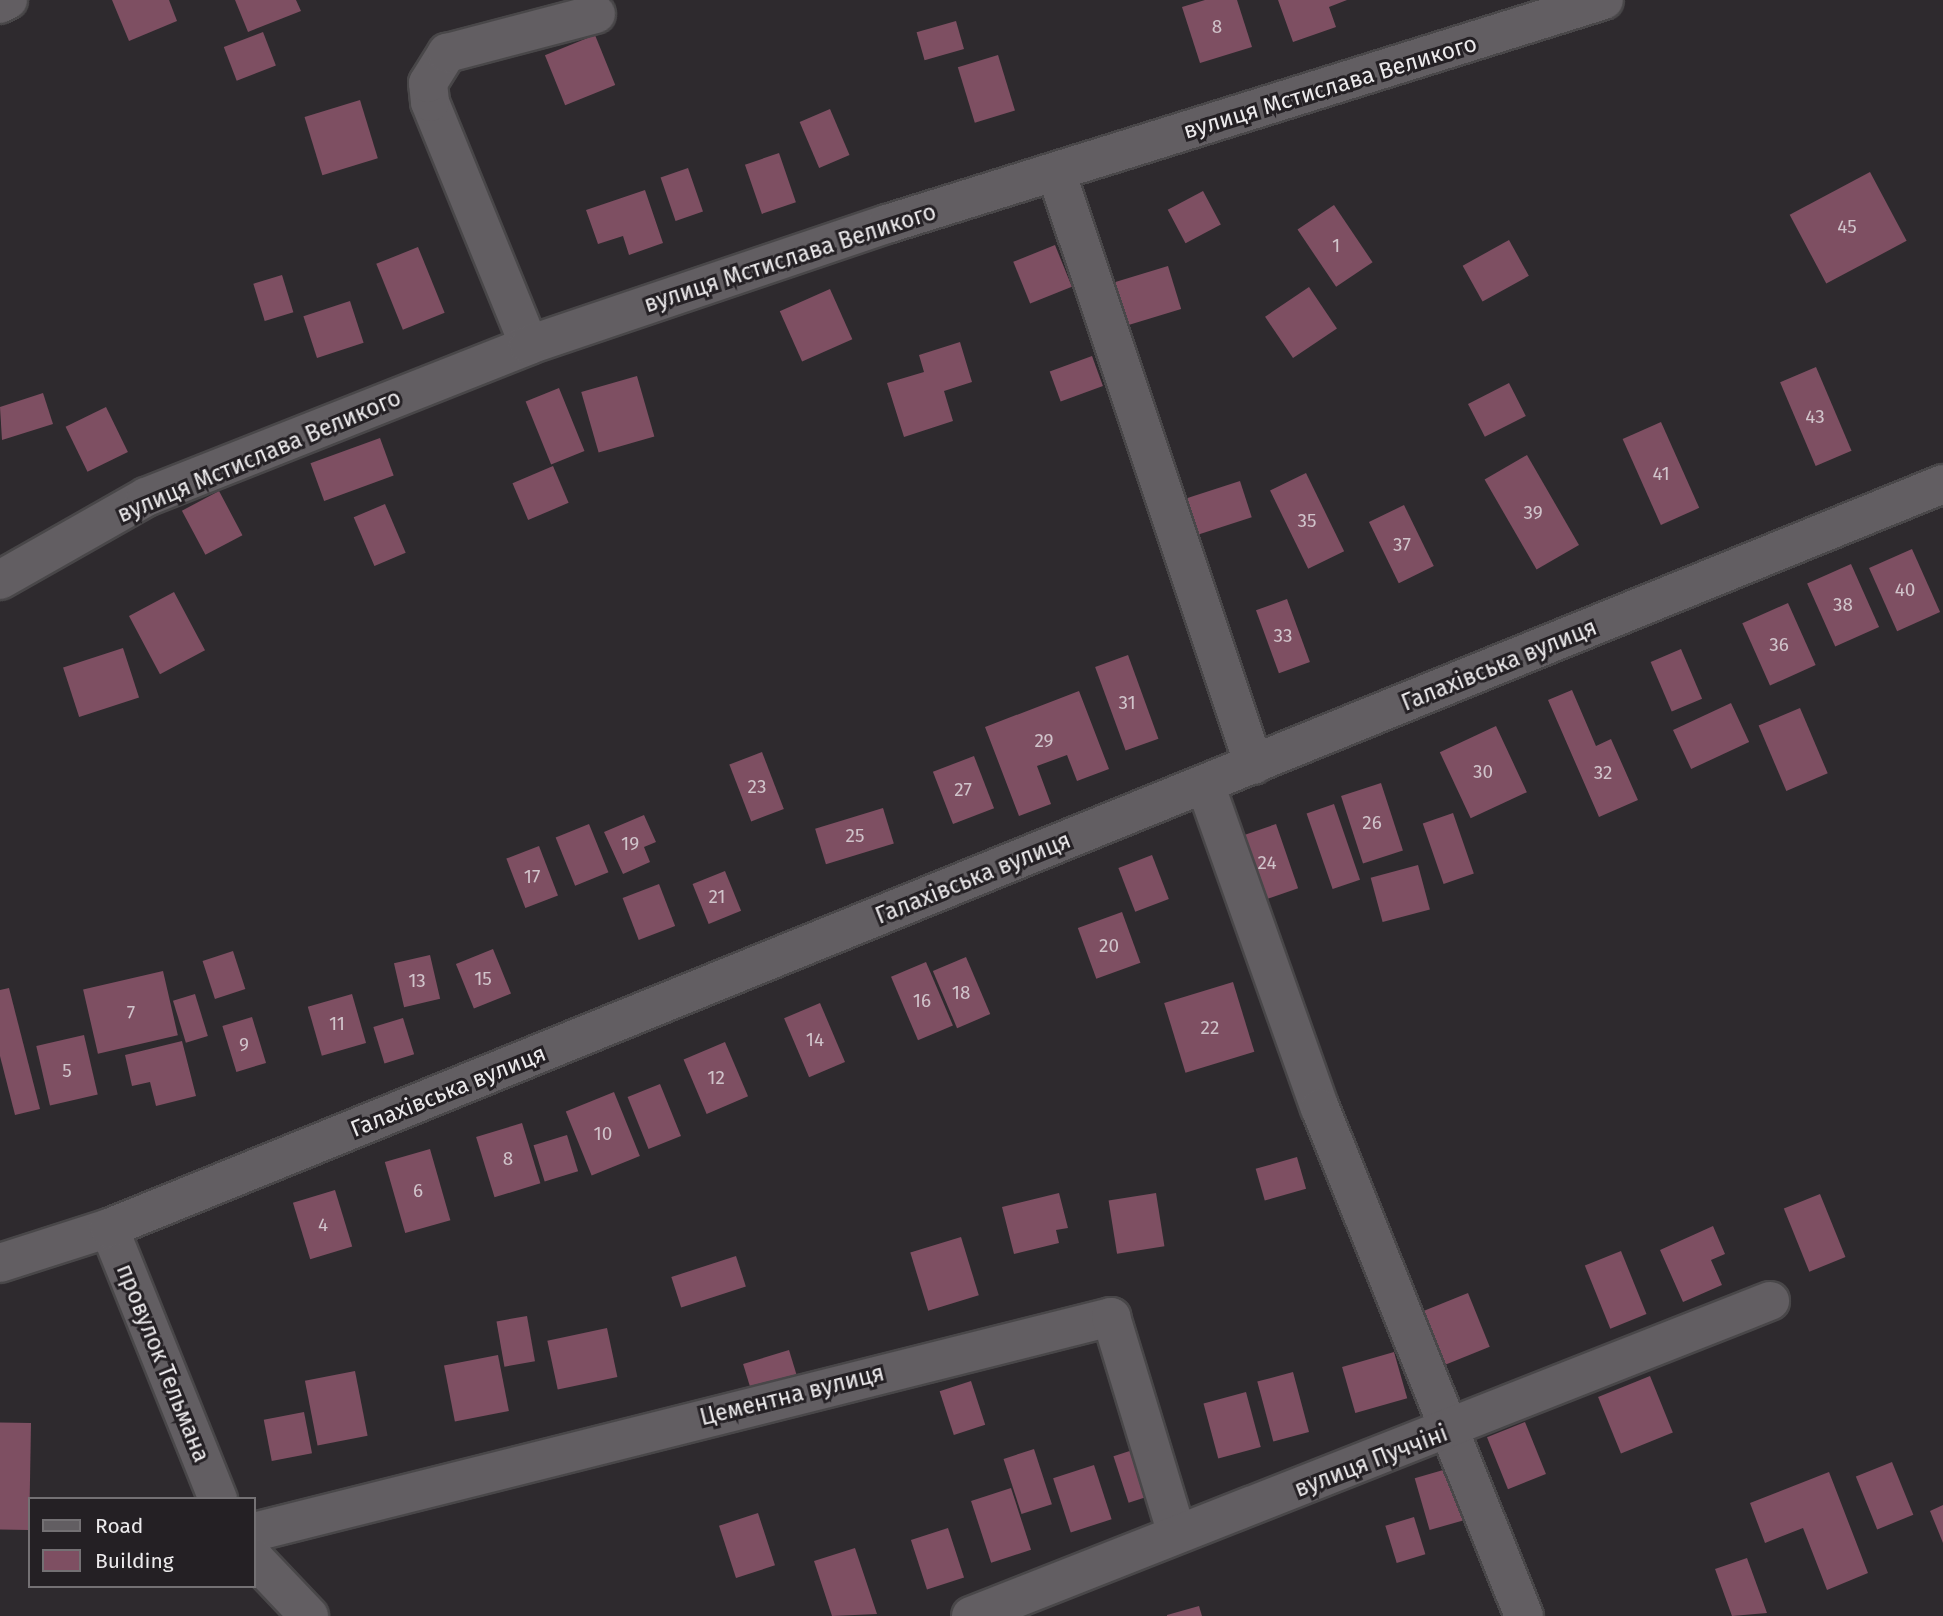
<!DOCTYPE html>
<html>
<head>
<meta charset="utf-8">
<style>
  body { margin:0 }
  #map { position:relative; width:1943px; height:1616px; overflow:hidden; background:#2e2a2e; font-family:"Fira Sans",sans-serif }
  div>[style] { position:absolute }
  .building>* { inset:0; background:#7e4f62; transform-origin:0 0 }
  .roads { filter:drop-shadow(2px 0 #494749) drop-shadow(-2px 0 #494749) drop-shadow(0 2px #494749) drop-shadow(0 -2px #494749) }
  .minor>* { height:38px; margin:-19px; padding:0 19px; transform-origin:19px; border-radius:19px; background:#625e62 }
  span { translate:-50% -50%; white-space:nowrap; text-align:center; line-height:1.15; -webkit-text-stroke:6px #242024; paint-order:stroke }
  .number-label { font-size:19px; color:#d0c3ca }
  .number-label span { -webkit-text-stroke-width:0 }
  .street-label { font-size:23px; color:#eceaec }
  .legend { position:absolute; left:28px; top:1497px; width:228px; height:91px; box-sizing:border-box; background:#242024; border:2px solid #747174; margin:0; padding:9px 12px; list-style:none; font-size:21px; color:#eceaec }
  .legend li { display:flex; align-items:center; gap:14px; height:35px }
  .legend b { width:35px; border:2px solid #747174 }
</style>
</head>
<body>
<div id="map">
  <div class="building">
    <i style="clip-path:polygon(112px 0,169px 0,177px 21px,129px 41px)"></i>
    <i style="clip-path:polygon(235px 0,296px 0,301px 11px,248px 32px)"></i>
    <i style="clip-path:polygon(1205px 0,1237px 0,1252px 47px,1200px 63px,1182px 7px)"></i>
    <i style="clip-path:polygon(1278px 0,1347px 0,1329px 7px,1336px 27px,1293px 42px)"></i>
    <i style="left:956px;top:21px;width:29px;height:41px;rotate:74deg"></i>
    <i style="left:263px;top:32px;width:36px;height:42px;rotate:69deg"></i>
    <i style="left:595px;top:35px;width:54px;height:54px;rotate:68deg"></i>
    <i style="left:998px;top:55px;width:58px;height:42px;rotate:73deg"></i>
    <i style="left:360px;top:100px;width:61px;height:58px;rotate:73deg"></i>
    <i style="left:830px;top:109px;width:50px;height:33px;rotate:67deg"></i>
    <i style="left:779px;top:153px;width:52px;height:36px;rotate:71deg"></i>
    <i style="left:688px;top:168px;width:46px;height:29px;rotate:71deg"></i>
    <i style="left:1870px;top:172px;width:78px;height:91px;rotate:62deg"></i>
    <i style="clip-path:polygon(645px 190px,663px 243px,629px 255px,623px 236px,598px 244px,586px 210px)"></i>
    <i style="left:1203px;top:191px;width:38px;height:40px;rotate:62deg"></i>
    <i style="left:1334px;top:205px;width:69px;height:44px;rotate:56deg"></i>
    <i style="left:1509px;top:240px;width:41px;height:53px;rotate:61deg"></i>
    <i style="left:1055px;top:245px;width:45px;height:45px;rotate:68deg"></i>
    <i style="left:418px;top:247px;width:71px;height:45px;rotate:68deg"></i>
    <i style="left:1168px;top:266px;width:45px;height:61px;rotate:73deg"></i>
    <i style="left:282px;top:275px;width:39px;height:30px;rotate:73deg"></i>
    <i style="left:1309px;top:287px;width:50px;height:53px;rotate:56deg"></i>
    <i style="left:830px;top:289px;width:55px;height:55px;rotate:66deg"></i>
    <i style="left:350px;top:301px;width:44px;height:49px;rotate:72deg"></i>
    <i style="clip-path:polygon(960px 342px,972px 382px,944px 391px,953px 421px,904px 437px,887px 383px,924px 372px,919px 355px)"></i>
    <i style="left:1092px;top:356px;width:32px;height:45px;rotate:70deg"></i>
    <i style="left:1816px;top:367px;width:91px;height:39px;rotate:67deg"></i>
    <i style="left:637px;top:376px;width:63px;height:58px;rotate:74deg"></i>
    <i style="left:1509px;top:383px;width:37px;height:46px;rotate:63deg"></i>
    <i style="left:559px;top:388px;width:68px;height:36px;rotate:68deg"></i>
    <i style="clip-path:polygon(43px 393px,53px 424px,2px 440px,0 407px)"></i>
    <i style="left:106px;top:407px;width:50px;height:45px;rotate:64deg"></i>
    <i style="left:1661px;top:422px;width:94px;height:42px;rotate:66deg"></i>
    <i style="left:380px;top:438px;width:40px;height:74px;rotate:70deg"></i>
    <i style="left:1527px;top:455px;width:104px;height:49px;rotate:60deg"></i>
    <i style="left:553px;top:466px;width:40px;height:44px;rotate:67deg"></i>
    <i style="left:1306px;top:473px;width:87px;height:40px;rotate:64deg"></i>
    <i style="left:1240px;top:481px;width:38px;height:56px;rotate:72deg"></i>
    <i style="left:219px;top:491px;width:50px;height:42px;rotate:62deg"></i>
    <i style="left:385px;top:504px;width:53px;height:34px;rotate:67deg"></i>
    <i style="left:1404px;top:505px;width:68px;height:39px;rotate:64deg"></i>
    <i style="left:1912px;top:549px;width:69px;height:47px;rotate:66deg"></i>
    <i style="left:1851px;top:564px;width:69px;height:48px;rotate:66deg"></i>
    <i style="left:174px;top:592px;width:66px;height:51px;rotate:62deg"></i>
    <i style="left:1287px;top:599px;width:67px;height:33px;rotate:70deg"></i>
    <i style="left:1788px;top:603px;width:68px;height:50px;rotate:66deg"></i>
    <i style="left:123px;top:648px;width:52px;height:63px;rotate:72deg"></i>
    <i style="left:1681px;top:649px;width:54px;height:33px;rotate:67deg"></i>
    <i style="left:1128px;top:655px;width:89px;height:35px;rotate:70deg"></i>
    <i style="clip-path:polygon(1572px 690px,1596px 746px,1611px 739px,1638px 800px,1599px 817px,1548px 700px)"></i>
    <i style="clip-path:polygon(1079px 691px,1109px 769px,1077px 781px,1067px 755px,1037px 766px,1051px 804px,1019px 816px,985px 727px)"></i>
    <i style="left:1731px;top:703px;width:43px;height:64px;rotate:65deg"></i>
    <i style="left:1800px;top:708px;width:71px;height:45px;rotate:67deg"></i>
    <i style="left:1496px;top:726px;width:73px;height:62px;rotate:65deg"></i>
    <i style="left:762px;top:752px;width:61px;height:35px;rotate:69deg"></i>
    <i style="left:974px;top:756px;width:56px;height:44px;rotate:69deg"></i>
    <i style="left:1381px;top:783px;width:71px;height:42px;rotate:72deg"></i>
    <i style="left:1334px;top:804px;width:80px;height:29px;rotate:71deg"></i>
    <i style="left:883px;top:808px;width:37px;height:71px;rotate:73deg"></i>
    <i style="left:1453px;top:813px;width:64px;height:32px;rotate:71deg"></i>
    <i style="clip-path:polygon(644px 815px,656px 842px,644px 847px,650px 862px,623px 874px,604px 832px)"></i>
    <i style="left:589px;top:824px;width:52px;height:36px;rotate:68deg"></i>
    <i style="left:1276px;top:824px;width:68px;height:42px;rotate:71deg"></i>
    <i style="left:539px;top:846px;width:53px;height:35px;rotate:69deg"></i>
    <i style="left:1152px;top:855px;width:47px;height:36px;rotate:69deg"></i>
    <i style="left:1418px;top:865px;width:46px;height:49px;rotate:75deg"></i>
    <i style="left:725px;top:871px;width:43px;height:35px;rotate:68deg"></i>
    <i style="left:659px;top:884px;width:45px;height:39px;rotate:69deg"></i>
    <i style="left:1122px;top:912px;width:54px;height:47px;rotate:70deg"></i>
    <i style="left:493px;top:949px;width:48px;height:40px;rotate:68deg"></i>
    <i style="left:233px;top:951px;width:40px;height:32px;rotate:72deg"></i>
    <i style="left:430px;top:955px;width:45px;height:37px;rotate:77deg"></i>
    <i style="left:966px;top:957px;width:62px;height:36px;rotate:67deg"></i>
    <i style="left:926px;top:962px;width:69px;height:38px;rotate:67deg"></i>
    <i style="left:163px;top:971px;width:66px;height:82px;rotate:77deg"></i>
    <i style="left:1233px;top:982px;width:73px;height:72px;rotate:73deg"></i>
    <i style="clip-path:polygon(9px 988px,40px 1109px,15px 1115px,0 1056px,0 990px)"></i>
    <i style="left:195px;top:994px;width:44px;height:23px;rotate:73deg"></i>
    <i style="left:352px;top:994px;width:51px;height:46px;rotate:74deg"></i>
    <i style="left:820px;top:1003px;width:64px;height:39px;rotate:67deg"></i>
    <i style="left:252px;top:1017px;width:48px;height:31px;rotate:73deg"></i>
    <i style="left:403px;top:1018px;width:38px;height:31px;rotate:73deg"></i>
    <i style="left:84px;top:1035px;width:61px;height:49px;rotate:77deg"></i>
    <i style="clip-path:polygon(182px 1041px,196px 1096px,156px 1106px,150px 1082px,132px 1086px,125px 1055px)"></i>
    <i style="left:725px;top:1042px;width:59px;height:45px;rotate:67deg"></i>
    <i style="left:660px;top:1084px;width:56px;height:35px;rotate:68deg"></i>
    <i style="left:614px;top:1092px;width:69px;height:52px;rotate:68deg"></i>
    <i style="left:522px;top:1123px;width:63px;height:48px;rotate:73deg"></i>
    <i style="left:567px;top:1135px;width:38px;height:35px;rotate:73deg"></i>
    <i style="left:430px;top:1149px;width:74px;height:47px;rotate:74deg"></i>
    <i style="left:1297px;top:1157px;width:33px;height:43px;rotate:74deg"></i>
    <i style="left:335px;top:1190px;width:59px;height:44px;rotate:73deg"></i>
    <i style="clip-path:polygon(1059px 1193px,1068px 1228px,1056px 1230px,1059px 1243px,1014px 1254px,1002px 1207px)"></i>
    <i style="left:1156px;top:1193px;width:54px;height:48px;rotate:81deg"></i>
    <i style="left:1820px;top:1194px;width:68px;height:39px;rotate:68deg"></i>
    <i style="clip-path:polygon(1713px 1226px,1725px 1254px,1711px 1260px,1722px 1285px,1683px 1302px,1660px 1250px)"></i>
    <i style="left:961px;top:1237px;width:61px;height:53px;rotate:73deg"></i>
    <i style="left:1621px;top:1251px;width:68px;height:39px;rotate:68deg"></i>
    <i style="left:736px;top:1256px;width:32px;height:68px;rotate:72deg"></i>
    <i style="left:1468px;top:1293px;width:58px;height:48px;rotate:68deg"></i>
    <i style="left:527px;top:1316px;width:46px;height:31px;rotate:80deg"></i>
    <i style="left:607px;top:1328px;width:50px;height:61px;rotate:78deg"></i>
    <i style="left:789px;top:1350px;width:30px;height:48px;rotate:73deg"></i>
    <i style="left:1394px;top:1352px;width:48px;height:54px;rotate:74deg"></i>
    <i style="left:498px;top:1355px;width:57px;height:55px;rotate:79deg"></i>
    <i style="left:355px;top:1371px;width:66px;height:51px;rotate:79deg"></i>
    <i style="left:1293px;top:1372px;width:62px;height:37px;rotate:75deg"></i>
    <i style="left:1650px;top:1376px;width:61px;height:56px;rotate:68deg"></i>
    <i style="left:971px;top:1381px;width:46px;height:33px;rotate:72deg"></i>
    <i style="left:1246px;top:1392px;width:57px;height:44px;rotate:75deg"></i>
    <i style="left:304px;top:1412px;width:42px;height:41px;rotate:79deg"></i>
    <i style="left:1525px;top:1422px;width:56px;height:41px;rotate:68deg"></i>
    <i style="left:31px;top:1423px;width:107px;height:31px;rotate:91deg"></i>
    <i style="left:1142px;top:1447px;width:49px;height:30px;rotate:72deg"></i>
    <i style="left:1034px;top:1449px;width:58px;height:32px;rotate:72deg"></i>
    <i style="left:1892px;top:1462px;width:57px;height:39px;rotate:68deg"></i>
    <i style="left:1094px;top:1465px;width:57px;height:43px;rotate:72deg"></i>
    <i style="left:1457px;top:1466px;width:54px;height:44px;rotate:74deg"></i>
    <i style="clip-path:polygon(1829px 1472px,1868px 1573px,1827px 1590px,1803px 1528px,1765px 1543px,1750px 1503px)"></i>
    <i style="left:1011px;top:1488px;width:65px;height:42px;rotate:72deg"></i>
    <i style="clip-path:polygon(1943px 1505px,1943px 1543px,1930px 1511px)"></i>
    <i style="left:758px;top:1513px;width:55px;height:41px;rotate:72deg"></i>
    <i style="left:1414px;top:1517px;width:39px;height:30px;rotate:73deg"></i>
    <i style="left:948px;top:1528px;width:52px;height:39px;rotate:72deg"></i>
    <i style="clip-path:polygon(855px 1548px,877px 1614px,832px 1616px,814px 1561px)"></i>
    <i style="clip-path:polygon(1747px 1558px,1767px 1613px,1732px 1616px,1715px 1569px)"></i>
    <i style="clip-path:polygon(1199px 1606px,1202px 1616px,1167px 1616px,1167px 1615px)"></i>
  </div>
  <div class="roads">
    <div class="minor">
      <i style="left:0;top:4px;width:9px;rotate:-27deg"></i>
      <i style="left:1056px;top:172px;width:625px;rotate:71.54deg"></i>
      <i style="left:529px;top:345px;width:262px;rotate:-112.2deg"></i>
      <i style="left:430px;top:102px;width:19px;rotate:-96deg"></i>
      <i style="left:428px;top:83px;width:36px;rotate:-58deg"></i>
      <i style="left:447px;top:53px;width:154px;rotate:-14.7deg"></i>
      <i style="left:0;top:580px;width:168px;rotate:-29.6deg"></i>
      <i style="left:146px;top:497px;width:412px;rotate:-21.6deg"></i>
      <i style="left:529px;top:345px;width:378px;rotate:-18.7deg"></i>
      <i style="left:887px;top:224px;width:751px;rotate:-17.35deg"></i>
      <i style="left:1205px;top:784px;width:344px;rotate:70.5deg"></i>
      <i style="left:1320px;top:1108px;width:547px;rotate:68.12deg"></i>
      <i style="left:109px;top:1228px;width:292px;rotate:68.1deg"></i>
      <i style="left:0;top:1263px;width:114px;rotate:-17.8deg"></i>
      <i style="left:109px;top:1228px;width:1979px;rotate:-22.08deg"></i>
      <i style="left:254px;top:1532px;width:884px;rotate:-14.08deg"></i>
      <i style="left:1111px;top:1317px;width:227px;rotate:73.1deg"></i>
      <i style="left:254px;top:1558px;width:80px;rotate:46.5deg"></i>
      <i style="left:971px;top:1616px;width:859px;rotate:-21.52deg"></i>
    </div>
  </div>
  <div class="number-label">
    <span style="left:1217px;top:27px">8</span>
    <span style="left:1847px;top:227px">45</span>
    <span style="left:1336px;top:246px">1</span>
    <span style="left:1815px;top:417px">43</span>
    <span style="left:1661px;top:474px">41</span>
    <span style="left:1533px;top:513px">39</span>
    <span style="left:1307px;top:521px">35</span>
    <span style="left:1402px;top:545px">37</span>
    <span style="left:1905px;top:590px">40</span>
    <span style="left:1843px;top:605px">38</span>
    <span style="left:1283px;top:636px">33</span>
    <span style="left:1779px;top:645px">36</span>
    <span style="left:1127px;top:703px">31</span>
    <span style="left:1044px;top:741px">29</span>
    <span style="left:1483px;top:772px">30</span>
    <span style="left:1603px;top:773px">32</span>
    <span style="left:757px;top:787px">23</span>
    <span style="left:963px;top:790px">27</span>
    <span style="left:1372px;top:823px">26</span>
    <span style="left:855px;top:836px">25</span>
    <span style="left:630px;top:844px">19</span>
    <span style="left:1267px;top:863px">24</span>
    <span style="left:532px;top:877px">17</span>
    <span style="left:717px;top:897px">21</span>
    <span style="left:1109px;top:946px">20</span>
    <span style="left:483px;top:979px">15</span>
    <span style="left:417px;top:981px">13</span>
    <span style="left:961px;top:993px">18</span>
    <span style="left:922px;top:1001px">16</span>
    <span style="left:131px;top:1013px">7</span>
    <span style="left:337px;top:1024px">11</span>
    <span style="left:1210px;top:1028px">22</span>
    <span style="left:815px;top:1040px">14</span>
    <span style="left:244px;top:1045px">9</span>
    <span style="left:67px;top:1071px">5</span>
    <span style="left:716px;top:1078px">12</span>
    <span style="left:603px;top:1134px">10</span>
    <span style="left:508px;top:1159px">8</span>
    <span style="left:418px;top:1191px">6</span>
    <span style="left:323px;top:1225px">4</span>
  </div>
  <div class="street-label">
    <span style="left:1330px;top:87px;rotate:-17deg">вулиця Мстислава Великого</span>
    <span style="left:790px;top:258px;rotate:-18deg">вулиця Мстислава Великого</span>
    <span style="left:259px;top:456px;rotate:-23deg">вулиця Мстислава Великого</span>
    <span style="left:1499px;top:665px;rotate:-22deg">Галахівська вулиця</span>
    <span style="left:973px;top:878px;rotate:-22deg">Галахівська вулиця</span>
    <span style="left:448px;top:1091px;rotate:-22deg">Галахівська вулиця</span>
    <span style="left:163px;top:1363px;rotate:68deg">провулок Тельмана</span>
    <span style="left:792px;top:1395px;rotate:-14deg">Цементна вулиця</span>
    <span style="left:1371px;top:1461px;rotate:-21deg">вулиця Пуччіні</span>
  </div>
  <ul class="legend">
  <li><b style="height:9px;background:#625e62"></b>Road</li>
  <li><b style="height:19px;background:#7e4f62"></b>Building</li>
  </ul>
</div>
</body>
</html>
